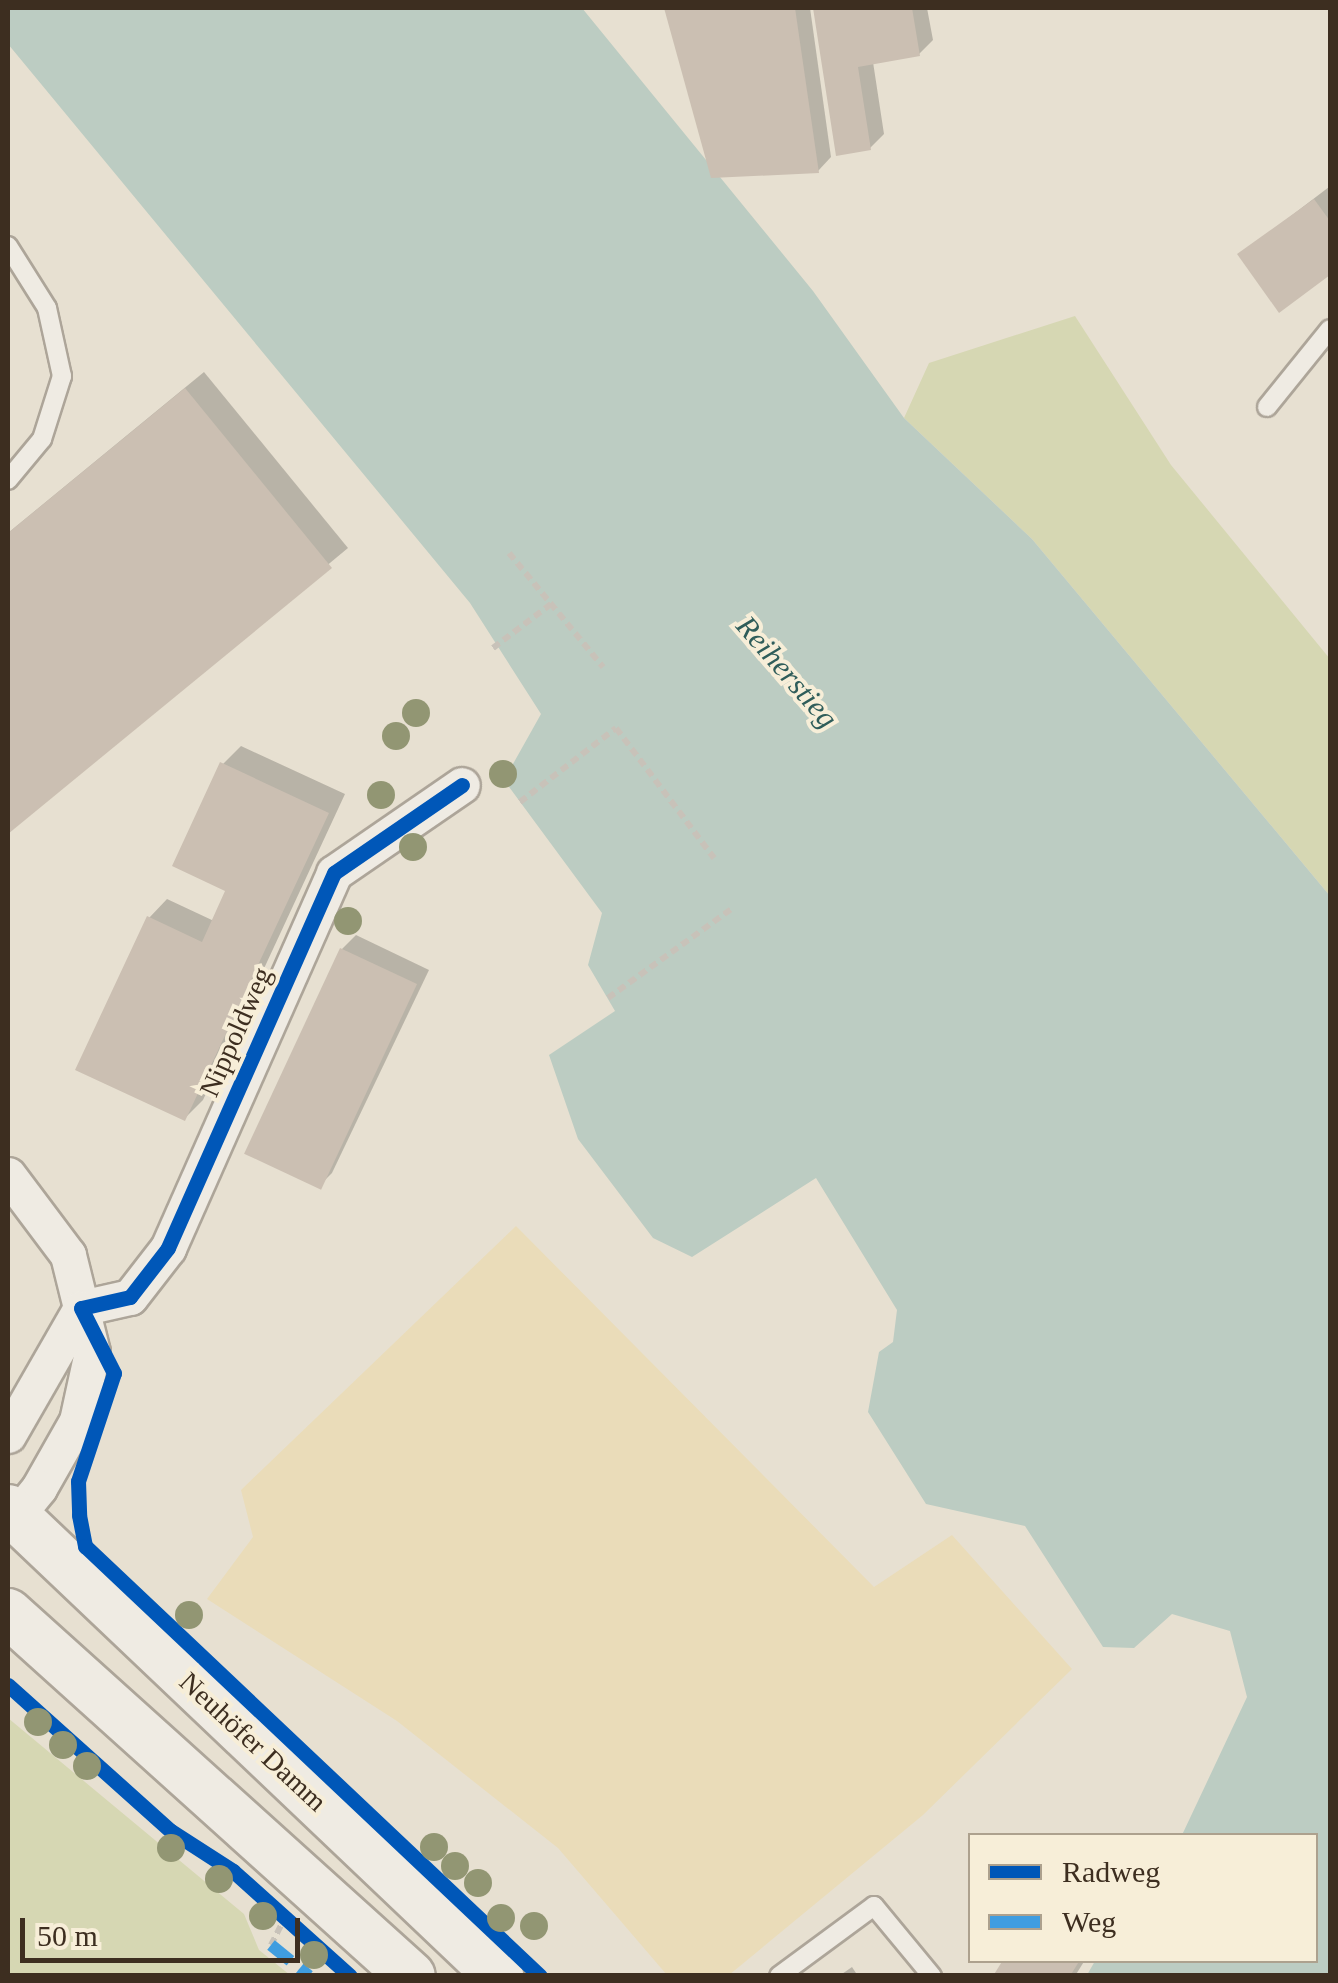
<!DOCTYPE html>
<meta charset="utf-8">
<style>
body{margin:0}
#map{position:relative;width:1338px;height:1983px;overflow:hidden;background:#e7e0d1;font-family:Georgia,serif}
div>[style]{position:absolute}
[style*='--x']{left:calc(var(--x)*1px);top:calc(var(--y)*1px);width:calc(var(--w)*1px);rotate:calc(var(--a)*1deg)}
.green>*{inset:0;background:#d6d7b3}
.sand>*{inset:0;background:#eadcb9}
.water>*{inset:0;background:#bcccc2}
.shadow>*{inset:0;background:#0003}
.building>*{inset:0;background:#cbbfb2;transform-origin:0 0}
.path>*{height:6px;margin-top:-3px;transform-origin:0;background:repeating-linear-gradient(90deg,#c8c2b9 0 8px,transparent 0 13px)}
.roads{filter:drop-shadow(2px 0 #ada599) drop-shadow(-2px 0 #ada599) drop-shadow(0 2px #ada599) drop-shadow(0 -2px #ada599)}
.service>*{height:18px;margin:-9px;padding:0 9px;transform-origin:9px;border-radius:9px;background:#efebe3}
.minor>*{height:35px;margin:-17.5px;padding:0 17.5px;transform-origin:17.5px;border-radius:17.5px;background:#efebe3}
.secondary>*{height:48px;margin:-24px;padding:0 24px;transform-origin:24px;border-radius:24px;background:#efebe3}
.quiet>*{height:12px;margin-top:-6px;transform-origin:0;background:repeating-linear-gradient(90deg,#3f9de0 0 25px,transparent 0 37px)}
.cycleway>*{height:15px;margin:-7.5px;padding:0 7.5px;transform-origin:7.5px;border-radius:7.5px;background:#0057b8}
.trees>*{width:28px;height:28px;margin:-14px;border-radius:50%;background:#929673}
span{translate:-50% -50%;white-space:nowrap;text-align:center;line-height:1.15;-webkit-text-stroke:8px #f7eed8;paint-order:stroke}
.street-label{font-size:28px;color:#3d2e20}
.water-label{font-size:30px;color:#2f5d5a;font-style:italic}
.frame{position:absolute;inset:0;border:10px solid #3d2e20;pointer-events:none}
.legend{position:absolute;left:968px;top:1833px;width:350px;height:130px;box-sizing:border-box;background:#f7eed8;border:2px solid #ada18e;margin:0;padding:12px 18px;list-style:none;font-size:30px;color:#3d2e20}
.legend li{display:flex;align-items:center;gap:20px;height:50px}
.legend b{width:50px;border:2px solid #ada18e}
.scale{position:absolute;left:20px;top:1918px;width:280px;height:45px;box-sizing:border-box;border:5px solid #3d2e20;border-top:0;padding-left:12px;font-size:30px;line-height:35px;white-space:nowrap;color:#3d2e20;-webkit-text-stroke:8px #f7eed8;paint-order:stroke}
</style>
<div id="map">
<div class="green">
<div style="clip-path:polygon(1075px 316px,1171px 465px,1330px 659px,1330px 896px,1032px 539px,904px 418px,929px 363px)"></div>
<div style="clip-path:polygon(8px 1718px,244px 1914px,259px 1950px,290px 1975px,8px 1975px)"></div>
</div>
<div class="sand">
<div style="clip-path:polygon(516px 1226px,874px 1587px,952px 1535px,1072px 1669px,923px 1815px,729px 1975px,667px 1975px,558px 1848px,397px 1721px,207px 1599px,253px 1537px,241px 1490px)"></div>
</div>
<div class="water">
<div style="clip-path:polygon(8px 8px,582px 8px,813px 291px,904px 418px,1032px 539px,1330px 896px,1330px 1975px,1087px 1975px,1095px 1961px,1316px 1960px,1316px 1836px,1182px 1835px,1247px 1697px,1230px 1631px,1172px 1614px,1134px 1648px,1103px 1647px,1025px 1526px,926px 1504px,868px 1412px,879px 1352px,893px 1342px,897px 1310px,816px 1178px,692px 1257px,653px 1238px,578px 1139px,549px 1055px,615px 1011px,588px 965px,602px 913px,504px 780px,541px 714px,470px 603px,8px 44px)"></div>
</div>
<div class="shadow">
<div style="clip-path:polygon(666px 8px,810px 8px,831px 157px,818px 171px,713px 176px)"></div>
<div style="clip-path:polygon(817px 8px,927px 8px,933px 40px,919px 54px,873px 62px,884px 134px,870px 148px,838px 153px)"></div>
<div style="clip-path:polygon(1329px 187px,1330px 272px,1279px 309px,1240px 255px)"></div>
<div style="clip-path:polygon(204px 372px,348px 548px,8px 830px,8px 533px)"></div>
<div style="clip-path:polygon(241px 746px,345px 794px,203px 1100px,185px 1118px,149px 918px,167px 899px,214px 921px,228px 890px,223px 764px)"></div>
<div style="clip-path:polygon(356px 935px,429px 970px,332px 1173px,318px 1187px,342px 949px)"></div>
<div style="clip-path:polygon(1006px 1960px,1085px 1960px,1075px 1976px,996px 1976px)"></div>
<div style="clip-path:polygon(852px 1967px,858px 1976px,839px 1976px)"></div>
</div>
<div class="building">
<div style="clip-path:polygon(664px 8px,795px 8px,819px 173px,711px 178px)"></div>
<div style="clip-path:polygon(813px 8px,912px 8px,920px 56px,858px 67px,871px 150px,836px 156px)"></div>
<div style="clip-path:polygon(1314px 199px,1330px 221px,1330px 275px,1279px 313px,1237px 254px)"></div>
<div style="clip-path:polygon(185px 388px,332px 568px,8px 834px,8px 533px)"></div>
<div style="clip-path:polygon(220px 762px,329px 813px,185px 1121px,75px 1070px,147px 916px,202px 942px,225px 891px,172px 866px)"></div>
<div style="left:340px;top:948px;width:85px;height:227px;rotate:25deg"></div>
<div style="clip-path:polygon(1003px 1960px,1080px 1960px,1070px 1976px,993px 1976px)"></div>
</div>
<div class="path">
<div style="--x:509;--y:553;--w:148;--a:50.5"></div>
<div style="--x:493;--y:648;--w:73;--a:-37.2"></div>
<div style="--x:520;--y:802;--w:121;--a:-37.6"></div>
<div style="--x:616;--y:728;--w:163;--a:53"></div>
<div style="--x:608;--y:998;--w:154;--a:-35.8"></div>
<div style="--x:271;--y:1945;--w:29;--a:-63"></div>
</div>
<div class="roads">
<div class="service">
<div style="--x:8;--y:246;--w:73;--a:57.8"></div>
<div style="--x:47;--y:308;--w:70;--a:77.6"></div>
<div style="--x:62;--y:376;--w:66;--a:107.6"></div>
<div style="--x:42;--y:439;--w:53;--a:129.7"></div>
<div style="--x:1267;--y:407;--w:100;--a:-51.1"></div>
<div style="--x:779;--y:1976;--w:118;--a:-36.4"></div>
<div style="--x:874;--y:1906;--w:91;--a:50.4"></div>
</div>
<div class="minor">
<div style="--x:8;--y:1175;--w:100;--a:53.1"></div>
<div style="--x:68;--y:1255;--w:100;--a:76.1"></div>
<div style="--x:92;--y:1352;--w:71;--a:102.3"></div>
<div style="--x:77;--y:1421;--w:77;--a:119.6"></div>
<div style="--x:39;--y:1488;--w:49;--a:129.2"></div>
<div style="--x:81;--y:1308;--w:50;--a:-12.7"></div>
<div style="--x:130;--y:1297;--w:62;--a:-52.2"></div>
<div style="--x:168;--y:1248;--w:410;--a:-66.1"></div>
<div style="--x:334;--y:873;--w:155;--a:-34.5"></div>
<div style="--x:8;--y:1435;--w:146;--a:-60.1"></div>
</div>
<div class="secondary">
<div style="--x:8;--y:1509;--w:678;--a:43.56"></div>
<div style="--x:8;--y:1613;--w:542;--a:42.01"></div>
</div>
</div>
<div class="quiet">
<div style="--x:271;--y:1945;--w:49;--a:39.2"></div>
</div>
<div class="cycleway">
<div style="--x:462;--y:785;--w:155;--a:145.5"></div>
<div style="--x:334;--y:873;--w:410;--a:113.9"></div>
<div style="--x:168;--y:1248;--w:62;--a:127.8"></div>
<div style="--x:130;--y:1297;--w:50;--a:167.3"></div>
<div style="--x:81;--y:1308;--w:73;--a:63.1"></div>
<div style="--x:114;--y:1373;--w:114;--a:108.4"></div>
<div style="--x:78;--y:1481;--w:34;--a:88"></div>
<div style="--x:79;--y:1515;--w:32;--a:79"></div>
<div style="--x:85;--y:1546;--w:626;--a:43.38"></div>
<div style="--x:8;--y:1685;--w:219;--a:41.9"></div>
<div style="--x:171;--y:1831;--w:74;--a:32.8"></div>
<div style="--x:233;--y:1871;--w:157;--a:41.9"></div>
</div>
<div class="trees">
<div style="left:416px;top:713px"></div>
<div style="left:396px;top:736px"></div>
<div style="left:503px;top:774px"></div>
<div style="left:381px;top:795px"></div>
<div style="left:413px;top:847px"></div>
<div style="left:348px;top:921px"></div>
<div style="left:189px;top:1615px"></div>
<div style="left:38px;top:1722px"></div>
<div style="left:63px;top:1745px"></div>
<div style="left:87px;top:1766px"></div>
<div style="left:434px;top:1847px"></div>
<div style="left:171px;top:1848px"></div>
<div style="left:455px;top:1866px"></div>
<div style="left:219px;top:1879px"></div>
<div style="left:478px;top:1883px"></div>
<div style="left:263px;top:1916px"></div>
<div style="left:501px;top:1918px"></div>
<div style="left:534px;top:1926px"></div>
<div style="left:314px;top:1955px"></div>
</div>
<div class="street-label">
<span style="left:236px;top:1032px;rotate:-66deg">Nippoldweg</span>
<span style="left:253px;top:1742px;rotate:43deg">Neuhöfer Damm</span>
</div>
<div class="water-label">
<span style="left:787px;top:672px;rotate:49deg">Reiherstieg</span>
</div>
<div class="frame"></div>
<ul class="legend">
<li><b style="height:12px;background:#0057b8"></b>Radweg</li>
<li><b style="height:12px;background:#3f9de0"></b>Weg</li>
</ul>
<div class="scale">50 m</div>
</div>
